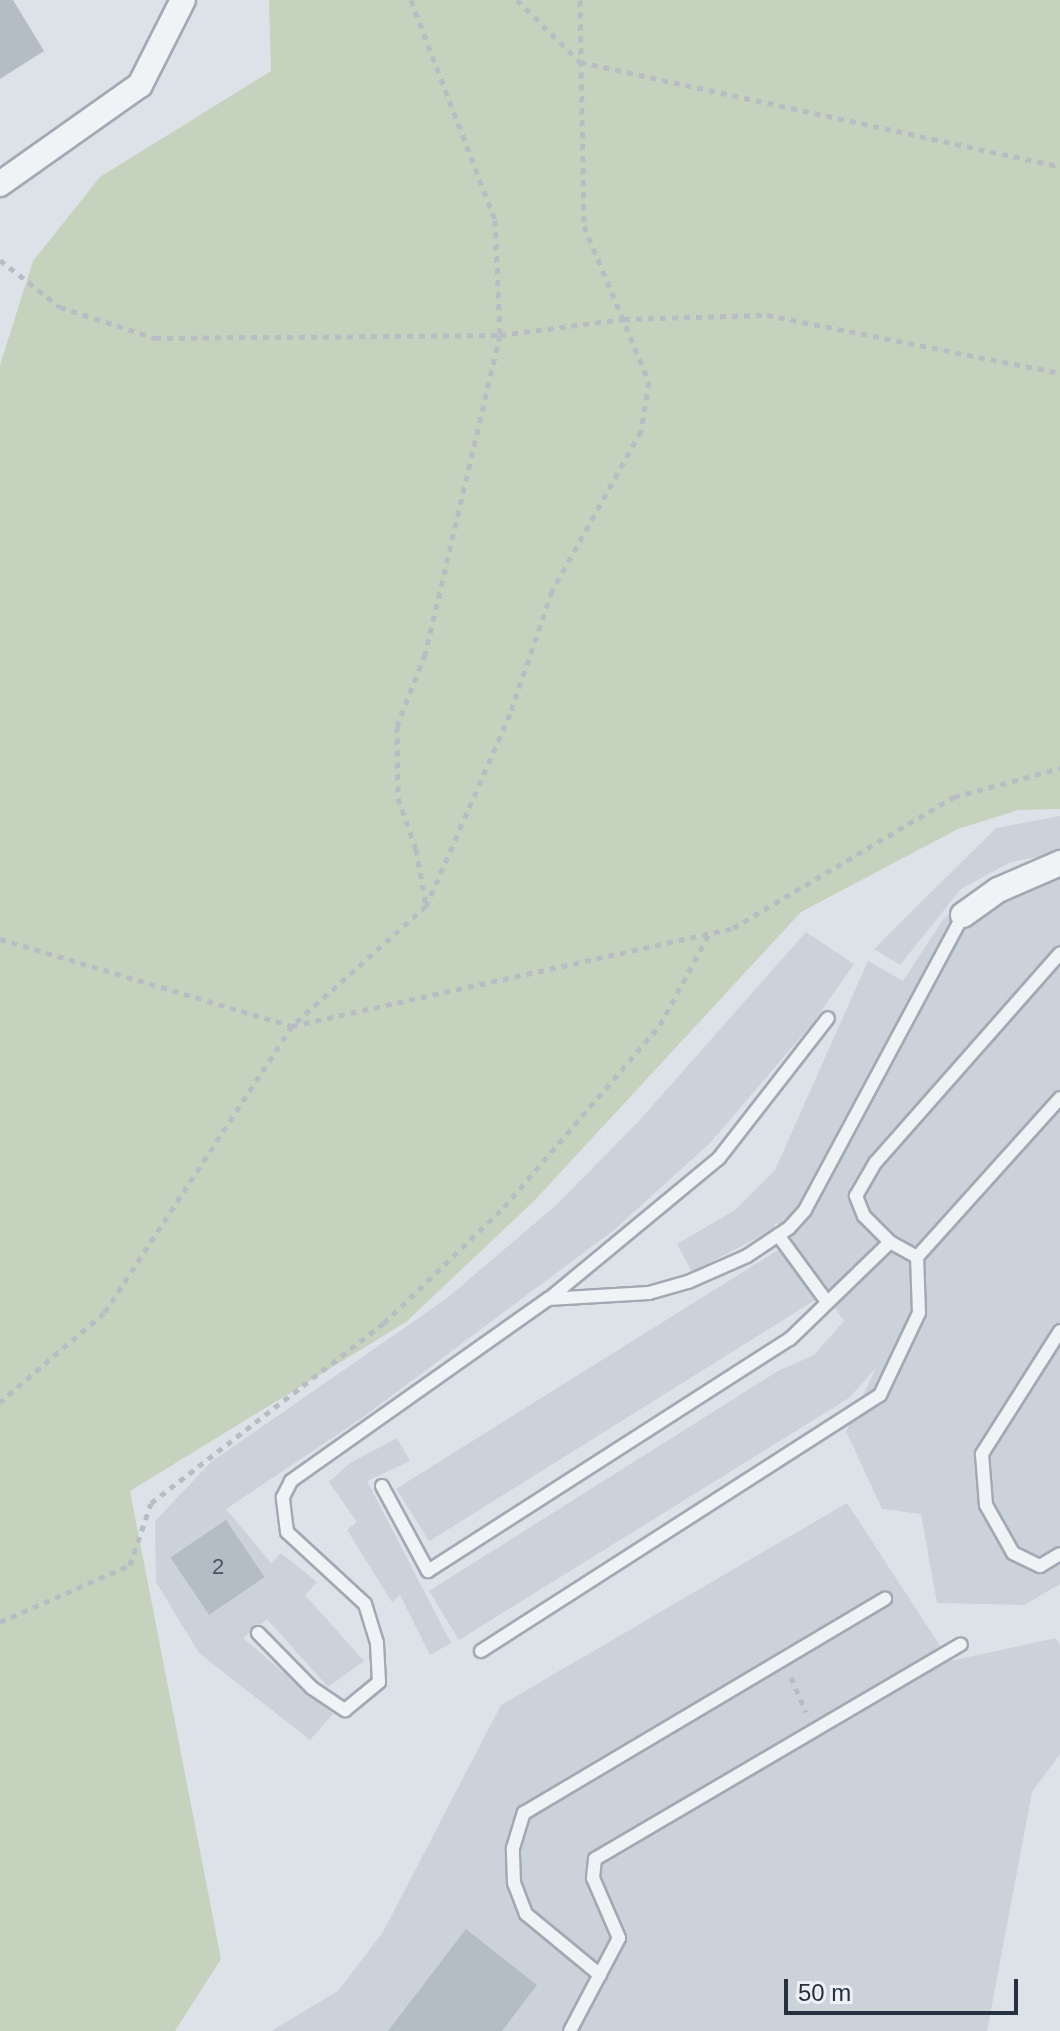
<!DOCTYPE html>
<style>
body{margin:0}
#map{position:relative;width:1060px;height:2031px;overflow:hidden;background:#dde2e8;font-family:Arial,sans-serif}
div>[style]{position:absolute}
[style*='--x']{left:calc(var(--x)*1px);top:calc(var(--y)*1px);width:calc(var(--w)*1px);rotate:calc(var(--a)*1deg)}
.built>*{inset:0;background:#cbd2da;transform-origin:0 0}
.green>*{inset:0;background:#c5d3be}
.building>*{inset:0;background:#b4bcc5;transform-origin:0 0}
.path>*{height:5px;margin-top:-2.5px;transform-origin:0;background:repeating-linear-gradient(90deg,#b7bdc3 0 6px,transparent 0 12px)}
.roads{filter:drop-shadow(2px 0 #a2a9b2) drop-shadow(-2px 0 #a2a9b2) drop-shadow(0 2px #a2a9b2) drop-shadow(0 -2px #a2a9b2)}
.lane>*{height:12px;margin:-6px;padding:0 6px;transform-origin:6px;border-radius:6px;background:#f0f3f6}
.street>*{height:24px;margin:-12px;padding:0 12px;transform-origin:12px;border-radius:12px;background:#f0f3f6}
span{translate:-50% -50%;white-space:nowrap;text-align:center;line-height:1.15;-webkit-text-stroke:6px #edf1f6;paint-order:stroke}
.number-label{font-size:22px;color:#4a5461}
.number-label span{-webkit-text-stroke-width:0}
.scale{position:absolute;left:784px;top:1979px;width:234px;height:36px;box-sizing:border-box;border:4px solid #263140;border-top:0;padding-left:10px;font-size:24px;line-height:28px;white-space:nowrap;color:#263140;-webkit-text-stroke:6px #edf1f6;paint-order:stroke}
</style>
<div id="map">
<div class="built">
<div style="clip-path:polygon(1060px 816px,1060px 853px,1011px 862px,961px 889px,900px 965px,874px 949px,996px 828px)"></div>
<div style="clip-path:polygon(1060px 855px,1060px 1584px,1024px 1605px,937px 1603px,921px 1514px,882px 1509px,846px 1431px,876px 1368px,849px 1398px,459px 1640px,429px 1591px,778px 1371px,814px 1355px,844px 1321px,776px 1222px,772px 1230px,692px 1272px,677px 1244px,735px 1210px,775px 1170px,868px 961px,903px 981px,944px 918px,989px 881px,1033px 860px)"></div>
<div style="clip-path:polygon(806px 932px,854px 964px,812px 1024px,709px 1144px,614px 1230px,362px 1418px,226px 1509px,271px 1563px,281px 1553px,317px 1582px,305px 1595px,364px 1661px,328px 1687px,267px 1619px,243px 1638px,333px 1714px,310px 1740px,199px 1653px,156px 1582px,155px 1521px,211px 1462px,446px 1299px,554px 1207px,638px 1122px)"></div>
<div style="left:783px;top:1247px;width:62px;height:456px;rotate:58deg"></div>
<div style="clip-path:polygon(397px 1438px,410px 1461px,367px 1481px,451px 1643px,430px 1655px,400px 1595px,392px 1602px,347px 1530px,357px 1522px,329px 1482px,350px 1463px)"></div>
<div style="clip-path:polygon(847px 1503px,950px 1661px,1056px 1638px,1060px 1646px,1060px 1754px,1032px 1792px,987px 2031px,271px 2031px,338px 1991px,383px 1932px,501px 1705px)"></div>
</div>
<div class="green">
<div style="clip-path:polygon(269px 0,1060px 0,1060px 809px,1018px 810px,958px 829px,801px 912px,534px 1201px,406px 1322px,130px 1491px,221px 1959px,175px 2031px,0 2031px,0 365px,33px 261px,100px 177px,271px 71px)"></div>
</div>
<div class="building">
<div style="clip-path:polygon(0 0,13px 0,44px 51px,0 79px)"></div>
<div style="left:226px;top:1520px;width:69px;height:67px;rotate:56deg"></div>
<div style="clip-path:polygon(466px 1929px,537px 1985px,502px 2031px,388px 2031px)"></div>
</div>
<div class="path">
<div style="--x:411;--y:0;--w:235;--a:69.1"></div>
<div style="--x:495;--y:220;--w:115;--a:87.5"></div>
<div style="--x:500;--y:335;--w:328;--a:103.2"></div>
<div style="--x:425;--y:654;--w:77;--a:111.3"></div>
<div style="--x:397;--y:726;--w:72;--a:89.2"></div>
<div style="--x:398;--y:798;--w:54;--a:70.6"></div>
<div style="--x:416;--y:849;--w:58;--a:80"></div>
<div style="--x:517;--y:0;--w:88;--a:44.5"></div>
<div style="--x:580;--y:62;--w:491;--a:12.3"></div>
<div style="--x:580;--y:0;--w:226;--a:89"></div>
<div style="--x:584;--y:226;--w:169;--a:67.4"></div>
<div style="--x:649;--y:382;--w:50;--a:99.3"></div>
<div style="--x:641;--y:431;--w:183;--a:119.1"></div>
<div style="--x:552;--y:591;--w:130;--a:108.9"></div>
<div style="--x:510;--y:714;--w:210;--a:113.6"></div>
<div style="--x:426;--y:906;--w:180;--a:138.2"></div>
<div style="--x:292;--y:1026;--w:452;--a:-12.5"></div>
<div style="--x:733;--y:928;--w:257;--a:-30.7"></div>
<div style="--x:954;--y:797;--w:110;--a:-15.3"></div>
<div style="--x:0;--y:260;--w:76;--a:38.1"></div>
<div style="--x:60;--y:307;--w:100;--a:18.1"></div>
<div style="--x:155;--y:338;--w:345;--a:-0.5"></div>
<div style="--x:500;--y:335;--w:125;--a:-7.4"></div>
<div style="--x:624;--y:319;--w:143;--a:-1.6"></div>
<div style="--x:767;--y:315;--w:299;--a:11.2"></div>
<div style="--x:0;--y:939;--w:305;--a:16.6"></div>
<div style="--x:292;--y:1026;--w:343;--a:123.2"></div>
<div style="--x:104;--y:1313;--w:137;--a:139.4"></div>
<div style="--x:0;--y:1622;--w:142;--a:-23.7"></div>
<div style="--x:130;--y:1565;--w:65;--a:-71.3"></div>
<div style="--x:151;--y:1503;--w:294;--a:-37.7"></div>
<div style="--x:384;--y:1323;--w:167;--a:-44"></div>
<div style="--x:504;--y:1207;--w:240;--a:-49.4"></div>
<div style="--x:660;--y:1025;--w:103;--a:-61.7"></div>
<div style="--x:791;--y:1677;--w:38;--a:67"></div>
</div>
<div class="roads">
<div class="lane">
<div style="--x:778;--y:1235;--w:83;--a:53.8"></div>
<div style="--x:917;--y:1257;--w:31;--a:-151"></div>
<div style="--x:890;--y:1242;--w:37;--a:-135"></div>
<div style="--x:864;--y:1216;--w:22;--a:-112"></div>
<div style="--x:856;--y:1196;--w:39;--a:-60"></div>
<div style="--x:876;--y:1162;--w:278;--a:-48.6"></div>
<div style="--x:551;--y:1297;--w:218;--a:-39.6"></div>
<div style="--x:719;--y:1158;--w:177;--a:-52.1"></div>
<div style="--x:1060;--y:1331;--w:146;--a:122.4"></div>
<div style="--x:982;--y:1454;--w:51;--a:85.5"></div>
<div style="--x:986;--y:1505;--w:55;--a:60.6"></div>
<div style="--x:1013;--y:1553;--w:30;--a:26"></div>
<div style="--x:1040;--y:1566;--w:23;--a:-31"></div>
<div style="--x:382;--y:1486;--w:97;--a:61.6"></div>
<div style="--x:428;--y:1571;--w:430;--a:-32.7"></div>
<div style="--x:790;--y:1339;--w:139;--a:-44.1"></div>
<div style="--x:258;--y:1633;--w:77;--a:45.5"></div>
<div style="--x:312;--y:1688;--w:40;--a:34"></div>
<div style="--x:345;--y:1710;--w:44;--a:-39.5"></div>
<div style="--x:379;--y:1682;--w:39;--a:-93"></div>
<div style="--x:377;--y:1643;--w:41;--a:-107.1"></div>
<div style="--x:365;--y:1604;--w:106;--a:-137.3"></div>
<div style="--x:287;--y:1532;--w:35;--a:-97"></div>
<div style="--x:283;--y:1497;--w:18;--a:-63"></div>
<div style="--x:291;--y:1481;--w:315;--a:-35.3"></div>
<div style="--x:548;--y:1299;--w:101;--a:-3.4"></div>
<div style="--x:649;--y:1293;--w:41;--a:-15.8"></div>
<div style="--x:688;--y:1282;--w:64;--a:-23.8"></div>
<div style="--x:747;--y:1256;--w:50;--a:-33.7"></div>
<div style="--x:789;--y:1228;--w:24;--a:-48"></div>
<div style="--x:805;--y:1210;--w:335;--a:-61.8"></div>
<div style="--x:481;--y:1651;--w:474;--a:-32.7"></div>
<div style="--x:880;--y:1395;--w:91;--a:-64.6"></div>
<div style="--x:919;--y:1313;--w:56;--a:-92"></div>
<div style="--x:917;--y:1257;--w:214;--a:-48"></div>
<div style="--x:600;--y:1975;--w:96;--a:-140.5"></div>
<div style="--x:526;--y:1914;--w:33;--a:-111"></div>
<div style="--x:514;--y:1883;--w:35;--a:-92"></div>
<div style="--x:513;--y:1848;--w:37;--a:-73"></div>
<div style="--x:524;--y:1813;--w:420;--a:-30.7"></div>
<div style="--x:570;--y:2031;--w:105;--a:-62.2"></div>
<div style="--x:619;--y:1938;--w:65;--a:-113.4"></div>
<div style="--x:593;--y:1878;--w:19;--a:-84"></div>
<div style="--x:595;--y:1859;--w:424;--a:-30.4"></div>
</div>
<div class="street">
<div style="--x:0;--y:184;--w:171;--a:-35.3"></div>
<div style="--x:140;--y:85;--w:95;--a:-63.2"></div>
<div style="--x:963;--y:915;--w:43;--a:-35.5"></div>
<div style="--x:998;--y:890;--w:68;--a:-23.5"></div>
</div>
</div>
<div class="number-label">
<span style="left:218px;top:1567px">2</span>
</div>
<div class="scale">50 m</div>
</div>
